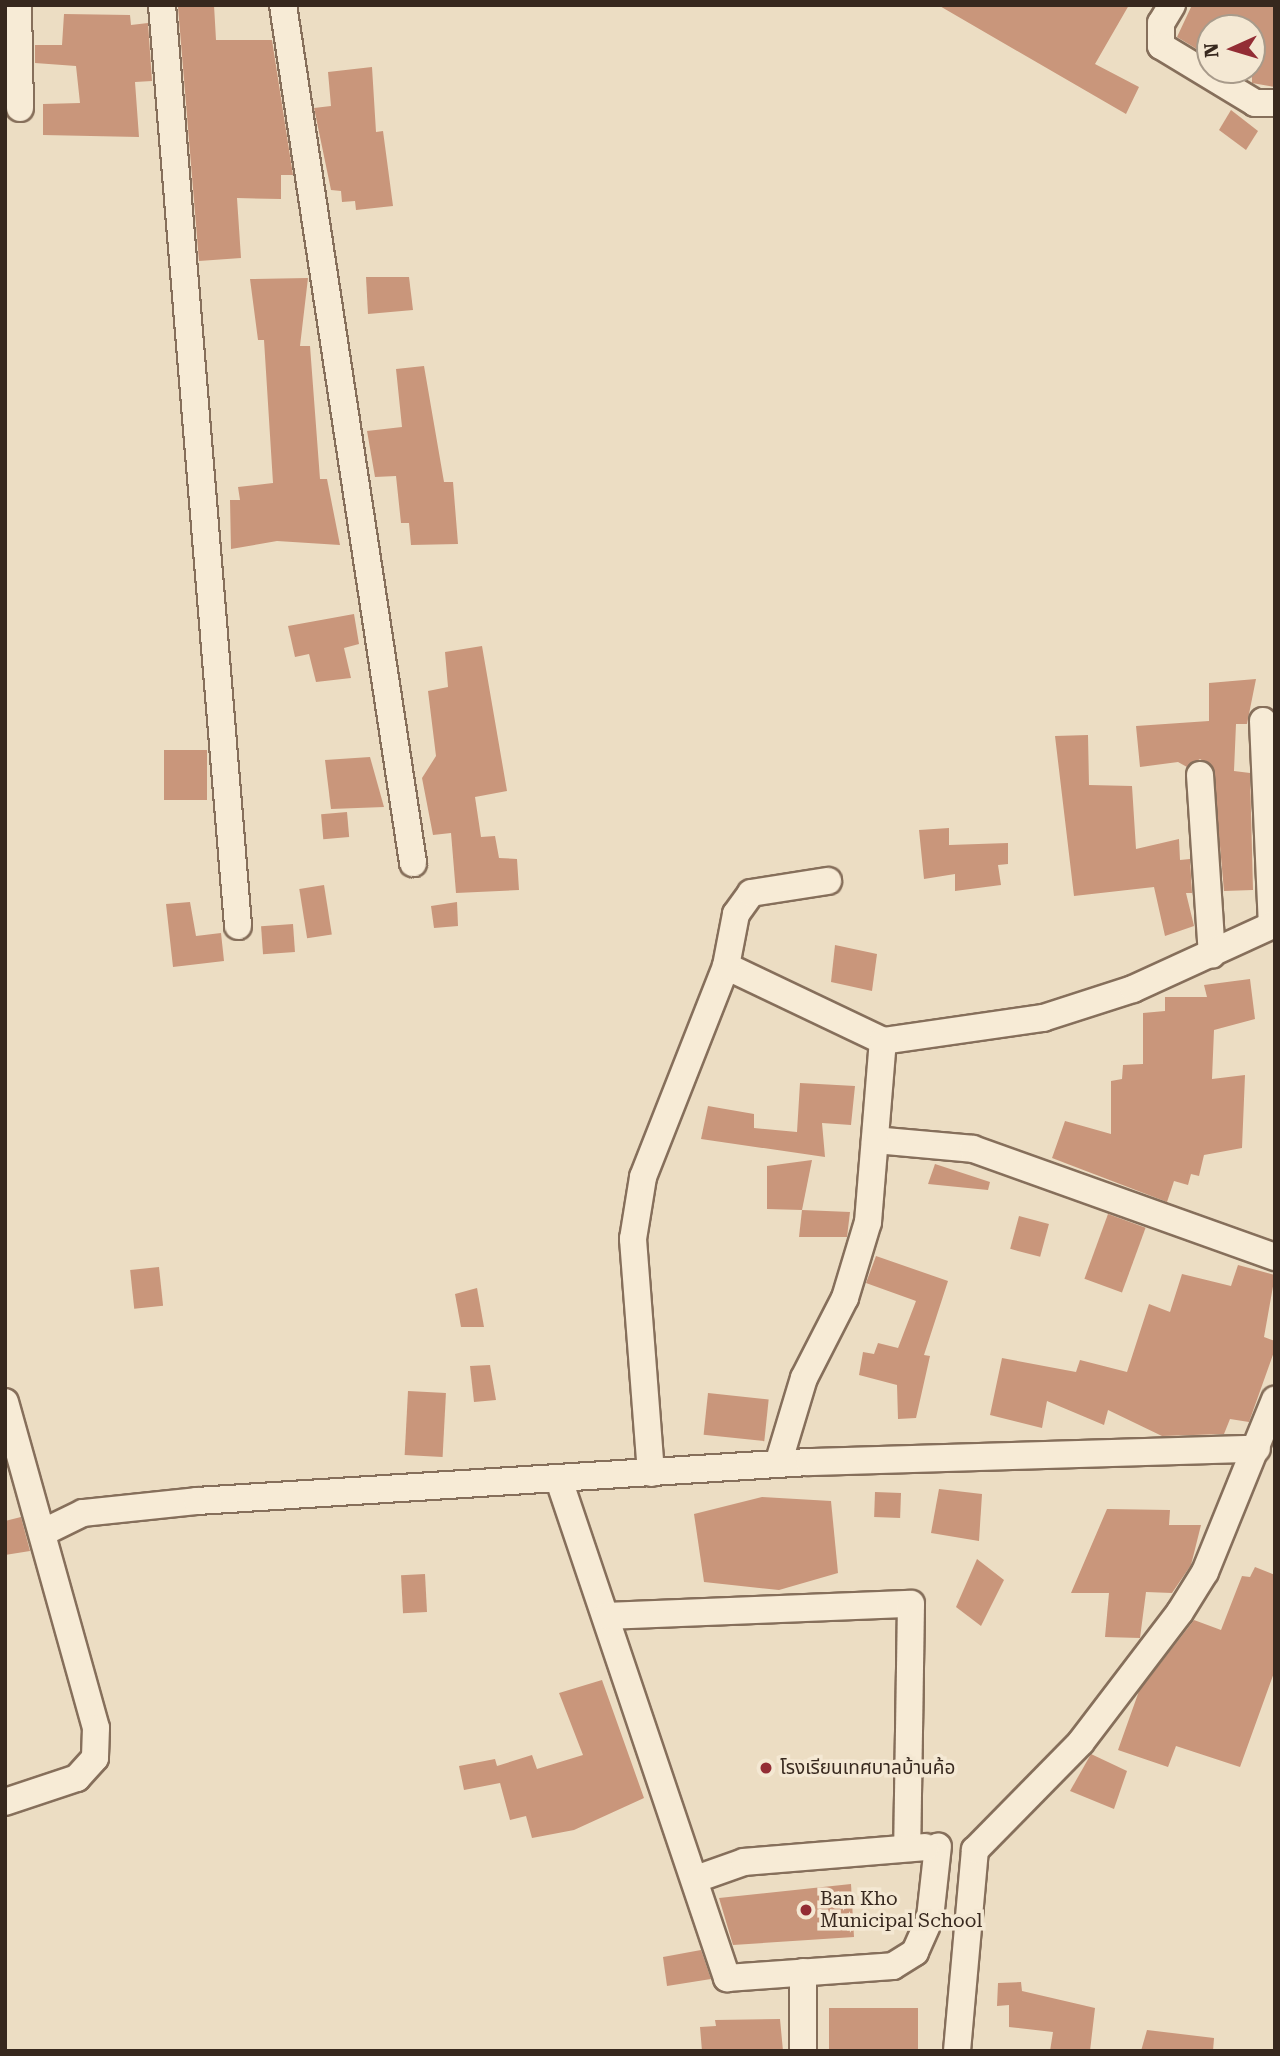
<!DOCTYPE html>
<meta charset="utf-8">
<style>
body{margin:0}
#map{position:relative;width:1280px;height:2056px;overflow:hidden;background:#ecddc3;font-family:"Roboto Serif","Noto Sans Thai",serif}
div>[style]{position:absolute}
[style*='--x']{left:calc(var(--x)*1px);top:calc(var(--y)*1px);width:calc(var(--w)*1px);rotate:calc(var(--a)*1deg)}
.building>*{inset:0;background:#c9967b;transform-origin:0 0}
.roads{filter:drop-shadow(2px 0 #866f5b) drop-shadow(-2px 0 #866f5b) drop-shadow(0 2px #866f5b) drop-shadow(0 -2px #866f5b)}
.minor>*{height:26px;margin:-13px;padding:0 13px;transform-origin:13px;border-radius:13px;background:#f7ebd6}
.dots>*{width:19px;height:19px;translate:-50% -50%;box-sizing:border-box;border:4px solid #f4e8d3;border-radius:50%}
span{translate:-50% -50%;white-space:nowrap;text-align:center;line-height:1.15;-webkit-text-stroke:7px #f4e8d3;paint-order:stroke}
.poi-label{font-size:19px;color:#37281e}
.left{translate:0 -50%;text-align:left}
.frame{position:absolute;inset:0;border:7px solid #37281e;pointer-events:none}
.north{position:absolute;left:1196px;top:14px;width:70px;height:70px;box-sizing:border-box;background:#f4e8d3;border:2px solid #a89b8b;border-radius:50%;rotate:266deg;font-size:19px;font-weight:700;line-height:28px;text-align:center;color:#37281e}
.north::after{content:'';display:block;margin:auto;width:24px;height:32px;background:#932d35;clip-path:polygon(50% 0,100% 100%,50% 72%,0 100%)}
</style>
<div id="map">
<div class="building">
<div style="clip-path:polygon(214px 5px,216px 40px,272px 40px,293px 175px,281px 175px,281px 199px,237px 198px,241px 258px,199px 261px,178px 7px)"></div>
<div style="clip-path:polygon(938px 5px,1129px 5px,1095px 64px,1139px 87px,1126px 114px)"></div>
<div style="clip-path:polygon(1192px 5px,1275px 5px,1275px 87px,1252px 83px,1252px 28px,1210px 28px,1210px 57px,1177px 37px)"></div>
<div style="clip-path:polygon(64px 14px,130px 15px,131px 25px,148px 23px,152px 81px,135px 82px,139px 137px,43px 135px,43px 104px,80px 103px,76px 66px,35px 63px,35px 45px,62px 45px)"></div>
<div style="clip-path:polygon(372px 67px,376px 132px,383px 131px,393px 206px,356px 210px,355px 201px,342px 202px,341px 191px,331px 190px,314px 108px,331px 106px,328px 72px)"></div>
<div style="clip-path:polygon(1231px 110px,1258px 131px,1246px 150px,1219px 130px)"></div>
<div style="clip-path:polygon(366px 277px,409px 277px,413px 310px,368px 314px)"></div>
<div style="clip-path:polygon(308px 278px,300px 346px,310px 346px,320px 479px,327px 479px,340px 545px,277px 541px,231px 549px,230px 500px,240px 500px,238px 487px,273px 483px,264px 340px,258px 340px,250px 279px)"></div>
<div style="clip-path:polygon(424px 366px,444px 482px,453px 482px,458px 544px,411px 545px,409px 523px,401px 523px,396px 476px,375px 477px,367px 431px,402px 427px,396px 369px)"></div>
<div style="clip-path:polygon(354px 614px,359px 644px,344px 648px,351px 678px,316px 682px,309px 654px,295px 657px,288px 626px)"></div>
<div style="clip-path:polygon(482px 646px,507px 791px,475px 797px,481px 837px,495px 836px,499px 858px,517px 859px,519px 890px,456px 893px,451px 833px,433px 835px,422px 778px,436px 756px,428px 691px,448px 687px,445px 652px)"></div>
<div style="clip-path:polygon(1256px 679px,1247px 724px,1236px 724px,1234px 771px,1250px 773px,1253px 890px,1224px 891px,1213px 767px,1200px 759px,1187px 767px,1178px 762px,1140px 767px,1136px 726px,1209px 721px,1209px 683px)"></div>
<div style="clip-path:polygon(1088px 735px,1089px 785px,1132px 786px,1136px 849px,1179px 839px,1180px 860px,1190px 859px,1192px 893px,1186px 893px,1194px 926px,1165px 936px,1154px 887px,1074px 896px,1055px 736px)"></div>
<div style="left:207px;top:750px;width:50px;height:43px;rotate:90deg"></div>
<div style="clip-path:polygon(370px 757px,384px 807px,331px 809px,325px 760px)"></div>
<div style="left:347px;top:812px;width:25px;height:26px;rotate:85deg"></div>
<div style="clip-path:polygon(949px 828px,949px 845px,1008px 843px,1008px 864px,998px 865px,1001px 885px,955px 891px,955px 874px,924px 879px,919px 830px)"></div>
<div style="left:324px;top:885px;width:50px;height:25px;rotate:81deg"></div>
<div style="clip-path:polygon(190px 902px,196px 936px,221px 933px,224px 961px,173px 967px,166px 904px)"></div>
<div style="clip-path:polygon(457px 902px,458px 926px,434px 928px,431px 906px)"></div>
<div style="left:293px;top:924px;width:28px;height:32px;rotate:86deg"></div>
<div style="clip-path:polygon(835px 945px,877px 954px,872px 991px,831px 982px)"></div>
<div style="clip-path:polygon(1250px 979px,1255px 1019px,1214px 1030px,1212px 1079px,1245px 1075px,1242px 1148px,1204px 1155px,1199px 1176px,1191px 1174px,1188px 1185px,1174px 1181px,1167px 1202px,1052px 1158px,1065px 1121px,1111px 1134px,1111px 1081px,1122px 1079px,1123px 1065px,1143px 1064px,1143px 1013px,1165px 1011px,1165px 997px,1207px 997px,1204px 985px)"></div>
<div style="clip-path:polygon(800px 1083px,855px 1086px,851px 1125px,822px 1123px,825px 1157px,701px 1139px,708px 1106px,754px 1114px,754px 1128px,797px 1132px)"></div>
<div style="clip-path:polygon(812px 1160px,802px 1210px,767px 1209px,767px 1166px)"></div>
<div style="clip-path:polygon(935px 1164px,990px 1182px,988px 1190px,928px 1184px)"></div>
<div style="clip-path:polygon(802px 1210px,850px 1212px,847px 1237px,799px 1237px)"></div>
<div style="left:1108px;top:1214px;width:40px;height:69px;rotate:20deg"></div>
<div style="left:1019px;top:1216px;width:31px;height:34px;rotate:15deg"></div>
<div style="clip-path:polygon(876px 1256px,948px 1281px,924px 1355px,930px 1356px,916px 1418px,898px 1419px,897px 1385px,859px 1375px,863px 1352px,874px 1354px,878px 1343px,898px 1348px,916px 1301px,866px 1283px)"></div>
<div style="clip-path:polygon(1238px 1265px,1275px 1275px,1264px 1337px,1275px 1341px,1275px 1349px,1249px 1422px,1230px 1419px,1224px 1434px,1162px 1436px,1108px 1410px,1104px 1425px,1047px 1401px,1042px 1428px,990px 1415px,1002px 1358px,1076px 1372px,1080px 1360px,1127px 1372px,1149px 1304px,1170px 1312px,1182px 1274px,1231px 1286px)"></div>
<div style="left:159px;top:1267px;width:39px;height:29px;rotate:84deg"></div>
<div style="clip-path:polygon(477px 1288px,484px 1327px,461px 1327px,455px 1294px)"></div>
<div style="clip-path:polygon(490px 1365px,496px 1400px,474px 1402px,470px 1366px)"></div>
<div style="left:408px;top:1391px;width:38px;height:64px;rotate:3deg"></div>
<div style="left:708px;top:1393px;width:61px;height:42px;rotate:6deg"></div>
<div style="clip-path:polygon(939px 1489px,982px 1494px,979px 1541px,931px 1533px)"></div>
<div style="left:875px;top:1492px;width:26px;height:25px;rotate:2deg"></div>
<div style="clip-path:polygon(762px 1497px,831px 1501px,838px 1573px,779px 1590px,704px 1582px,694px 1514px)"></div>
<div style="clip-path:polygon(1107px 1509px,1170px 1510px,1169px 1525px,1201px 1525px,1191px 1565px,1172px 1593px,1146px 1592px,1140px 1638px,1105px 1637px,1109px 1593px,1071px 1593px)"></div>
<div style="clip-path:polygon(21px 1517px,30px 1551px,5px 1555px,5px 1521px)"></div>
<div style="clip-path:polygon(977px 1559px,1004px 1580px,981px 1626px,956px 1607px)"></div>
<div style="clip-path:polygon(1255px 1567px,1275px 1575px,1275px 1670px,1240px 1767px,1176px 1746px,1168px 1767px,1118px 1750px,1139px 1691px,1194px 1620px,1221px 1630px,1242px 1576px,1250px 1577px)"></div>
<div style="left:425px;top:1574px;width:38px;height:24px;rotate:87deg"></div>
<div style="clip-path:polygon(602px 1680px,644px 1798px,574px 1830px,532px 1838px,526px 1816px,510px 1820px,500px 1783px,464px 1790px,459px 1766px,495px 1759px,497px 1766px,532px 1755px,537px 1769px,583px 1755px,559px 1693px)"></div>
<div style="clip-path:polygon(1091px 1754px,1127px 1771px,1114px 1809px,1070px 1791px)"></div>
<div style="clip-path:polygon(851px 1884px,854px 1937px,733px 1945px,719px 1898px)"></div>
<div style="clip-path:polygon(701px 1950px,711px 1979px,667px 1986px,663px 1957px)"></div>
<div style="clip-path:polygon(1021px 1982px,1022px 1991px,1095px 2008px,1090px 2051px,1050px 2051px,1053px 2032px,1009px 2027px,1009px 2005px,997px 2006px,998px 1983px)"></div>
<div style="left:918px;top:2008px;width:43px;height:89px;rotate:90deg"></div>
<div style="clip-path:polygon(780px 2019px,783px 2051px,702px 2051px,700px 2027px,716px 2026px,715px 2020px)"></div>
<div style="clip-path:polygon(1147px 2030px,1214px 2038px,1213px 2051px,1141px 2051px)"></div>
</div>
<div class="roads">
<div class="minor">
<div style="--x:18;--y:5;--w:103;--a:88.9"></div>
<div style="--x:162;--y:5;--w:924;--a:85.28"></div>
<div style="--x:283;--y:5;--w:868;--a:81.38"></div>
<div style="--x:1172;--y:5;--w:21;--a:121"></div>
<div style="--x:1161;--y:23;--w:23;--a:90"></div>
<div style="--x:1161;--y:46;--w:110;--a:31.2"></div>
<div style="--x:1255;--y:103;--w:20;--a:0"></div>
<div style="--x:1263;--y:721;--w:204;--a:87.5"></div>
<div style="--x:1200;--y:775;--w:180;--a:86.2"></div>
<div style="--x:726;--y:966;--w:174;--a:25.5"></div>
<div style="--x:875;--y:1140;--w:98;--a:5.2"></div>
<div style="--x:973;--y:1149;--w:321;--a:19.7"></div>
<div style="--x:5;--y:1402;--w:338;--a:74.4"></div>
<div style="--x:96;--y:1728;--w:30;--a:92"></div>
<div style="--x:95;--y:1758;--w:27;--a:132"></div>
<div style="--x:77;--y:1778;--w:76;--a:161.6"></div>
<div style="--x:778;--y:1464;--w:90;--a:-73.2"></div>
<div style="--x:804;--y:1378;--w:90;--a:-62.9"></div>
<div style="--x:845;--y:1298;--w:79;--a:-73.2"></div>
<div style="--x:868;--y:1222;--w:182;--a:-85.3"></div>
<div style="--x:883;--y:1041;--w:162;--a:-8.2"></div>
<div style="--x:1043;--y:1018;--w:95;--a:-17.9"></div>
<div style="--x:1133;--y:989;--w:156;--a:-24.6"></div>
<div style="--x:651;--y:1473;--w:235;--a:-94.4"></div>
<div style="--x:633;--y:1239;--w:63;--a:-80.8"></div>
<div style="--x:643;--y:1177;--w:227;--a:-68.5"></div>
<div style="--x:726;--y:966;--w:53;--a:-79.1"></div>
<div style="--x:736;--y:914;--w:26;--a:-54"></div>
<div style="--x:751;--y:893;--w:78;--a:-8.9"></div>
<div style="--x:559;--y:1480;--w:526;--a:71.36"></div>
<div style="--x:727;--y:1978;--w:166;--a:-4.1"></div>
<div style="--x:893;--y:1966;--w:26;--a:-32"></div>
<div style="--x:915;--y:1952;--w:37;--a:-66"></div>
<div style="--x:930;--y:1918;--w:72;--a:-83.7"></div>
<div style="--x:44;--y:1532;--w:43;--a:-26"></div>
<div style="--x:83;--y:1513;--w:115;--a:-6"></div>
<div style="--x:197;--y:1501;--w:613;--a:-3.65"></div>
<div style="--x:809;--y:1462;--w:448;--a:-1.7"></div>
<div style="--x:606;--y:1616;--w:305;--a:-2.3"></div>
<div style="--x:911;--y:1604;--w:244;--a:90.9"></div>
<div style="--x:696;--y:1879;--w:51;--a:-19.5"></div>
<div style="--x:744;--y:1862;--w:182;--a:-4.7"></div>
<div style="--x:803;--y:2051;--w:79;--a:-90"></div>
<div style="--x:957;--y:2051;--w:202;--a:-84.9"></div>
<div style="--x:975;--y:1850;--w:151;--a:-45.5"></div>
<div style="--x:1081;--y:1742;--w:163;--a:-52.7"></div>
<div style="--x:1180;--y:1612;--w:47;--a:-58"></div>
<div style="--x:1205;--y:1572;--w:186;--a:-67.9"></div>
</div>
</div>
<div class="dots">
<div style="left:766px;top:1768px;background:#932d35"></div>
<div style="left:806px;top:1910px;background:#932d35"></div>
</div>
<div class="poi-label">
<span class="left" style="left:780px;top:1768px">โรงเรียนเทศบาลบ้านค้อ</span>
<span class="left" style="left:820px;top:1910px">Ban Kho<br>Municipal School</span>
</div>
<div class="frame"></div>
<div class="north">N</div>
</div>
